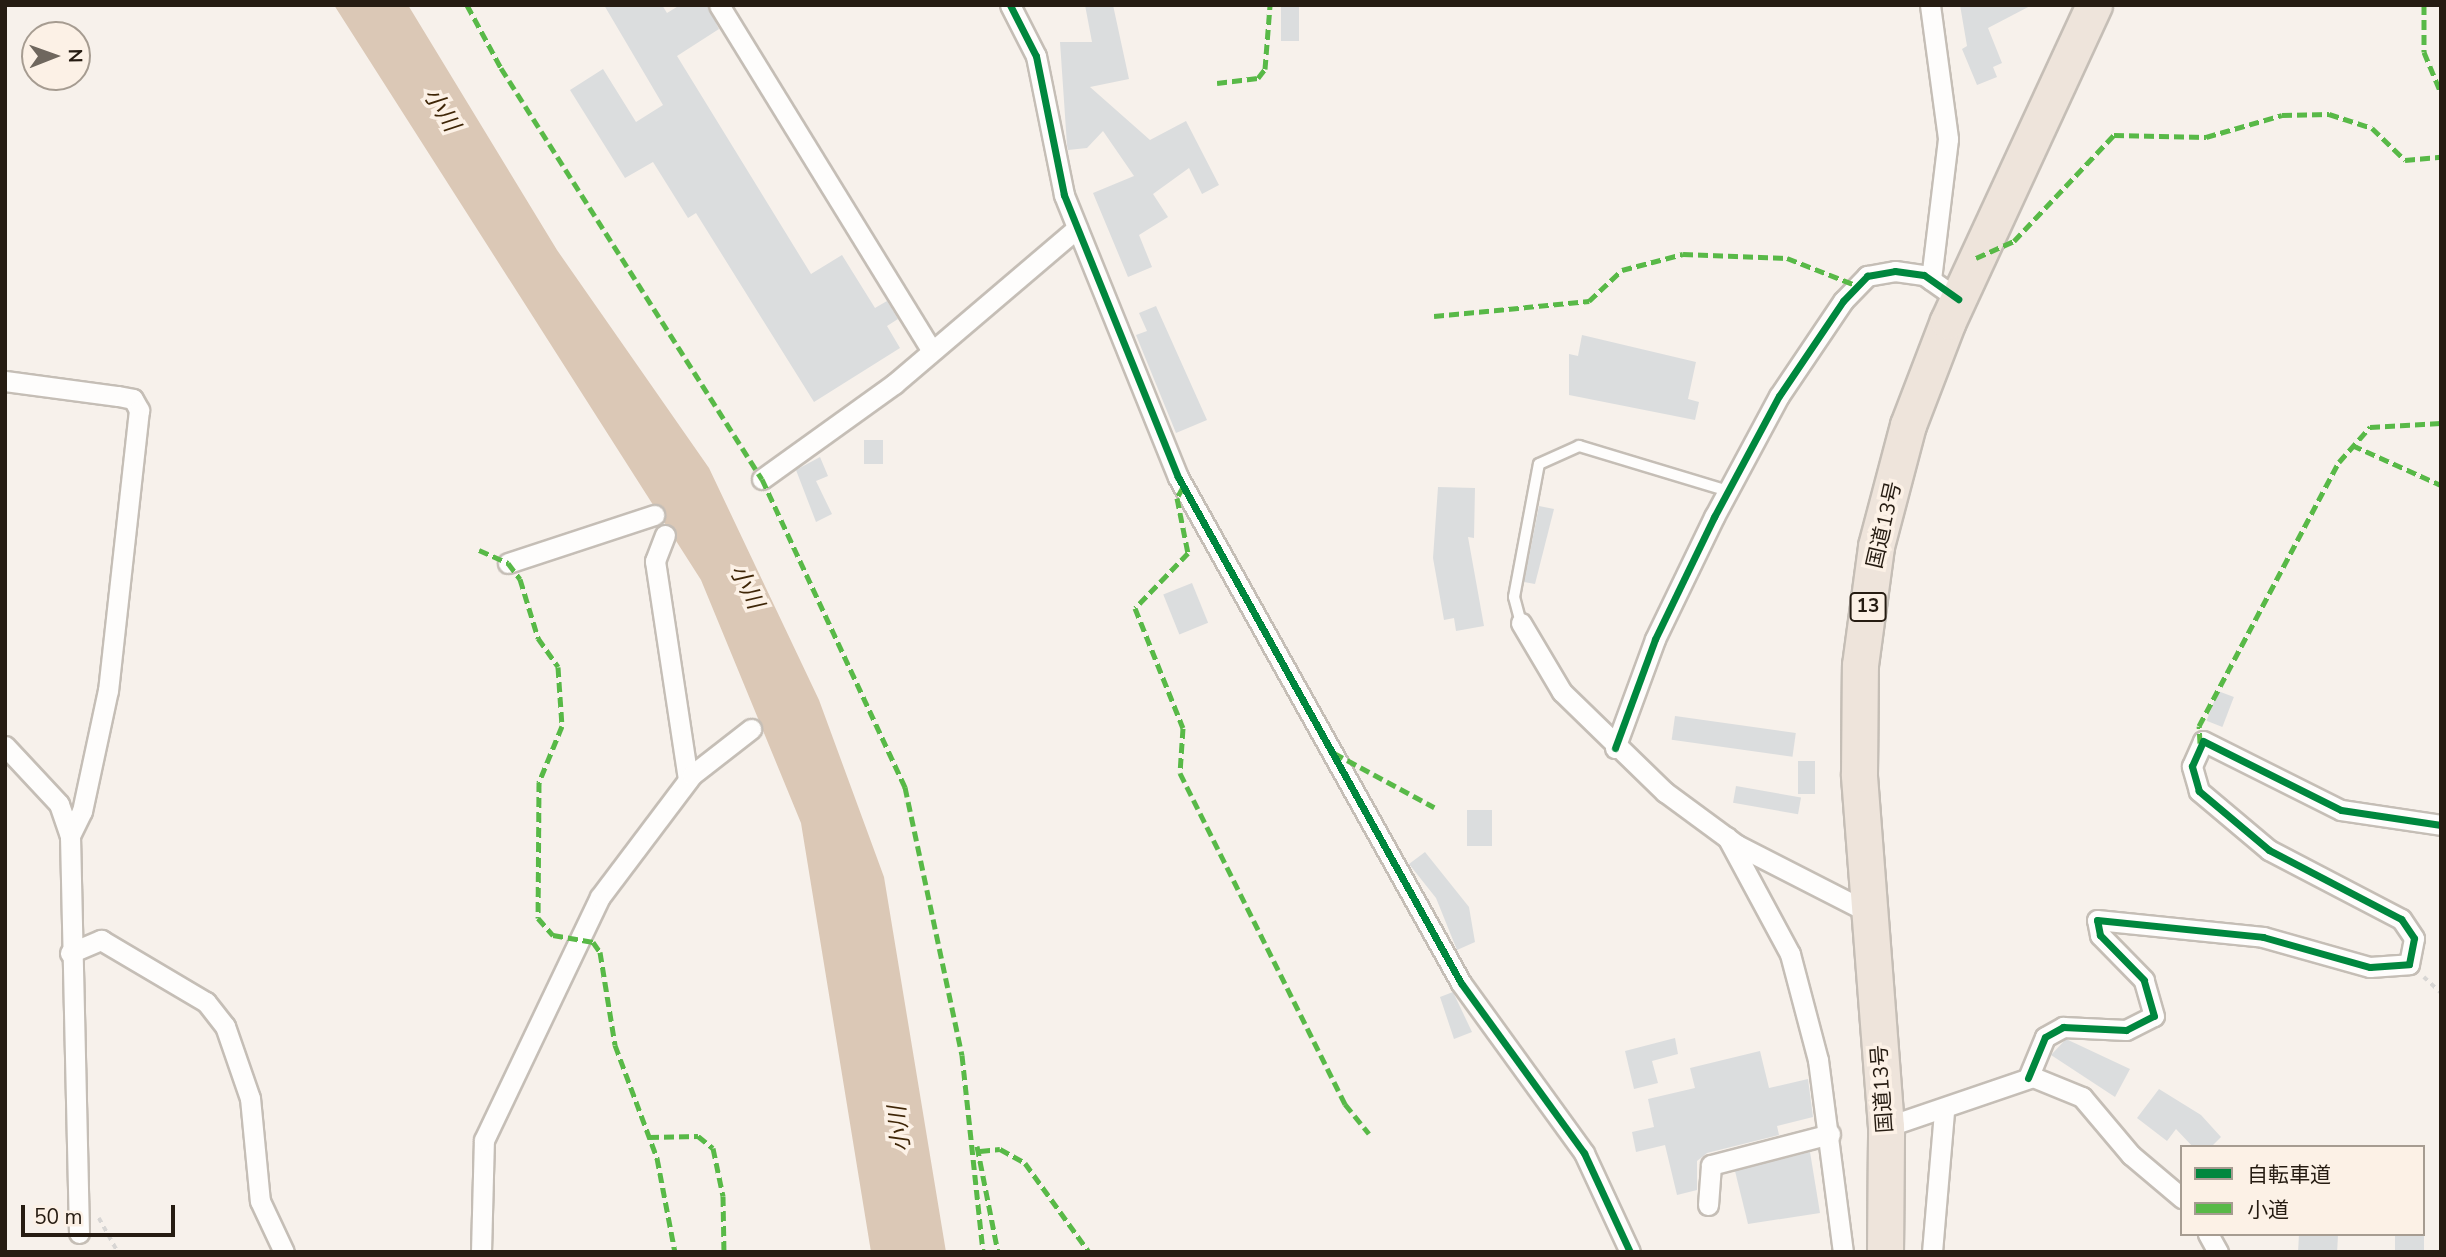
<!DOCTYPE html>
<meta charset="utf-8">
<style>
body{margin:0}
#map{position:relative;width:2446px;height:1257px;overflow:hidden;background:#f7f1eb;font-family:"Nunito Sans","Noto Sans JP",sans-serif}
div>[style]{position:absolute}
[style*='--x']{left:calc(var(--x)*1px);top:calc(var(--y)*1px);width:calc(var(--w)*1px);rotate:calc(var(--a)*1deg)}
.water>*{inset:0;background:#dbc8b6}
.building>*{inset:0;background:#dbddde;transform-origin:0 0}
.path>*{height:3.5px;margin-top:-1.75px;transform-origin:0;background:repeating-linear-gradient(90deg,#d8d6d4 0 5px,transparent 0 10px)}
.roads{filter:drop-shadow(2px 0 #c5beb6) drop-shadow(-2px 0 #c5beb6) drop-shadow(0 2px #c5beb6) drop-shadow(0 -2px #c5beb6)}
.lane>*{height:10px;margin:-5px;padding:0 5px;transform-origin:5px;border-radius:5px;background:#fefdfc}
.street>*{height:19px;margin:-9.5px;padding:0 9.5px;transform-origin:9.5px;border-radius:9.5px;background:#fefdfc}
.highway>*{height:35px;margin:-17.5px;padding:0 17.5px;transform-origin:17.5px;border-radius:17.5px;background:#eee4db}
.quiet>*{height:5px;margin-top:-2.5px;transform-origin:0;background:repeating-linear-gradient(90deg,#58b947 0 10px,transparent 0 15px)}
.cycleway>*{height:7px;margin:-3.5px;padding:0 3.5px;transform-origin:3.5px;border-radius:3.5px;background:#00873e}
span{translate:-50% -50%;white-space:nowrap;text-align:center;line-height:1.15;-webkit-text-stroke:7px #fcf1e6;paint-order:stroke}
.shield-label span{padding:2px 5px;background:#fcf1e6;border:2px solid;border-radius:5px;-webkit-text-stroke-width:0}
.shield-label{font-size:19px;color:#261c12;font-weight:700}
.street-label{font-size:21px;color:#261c12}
.water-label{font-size:23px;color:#3f2607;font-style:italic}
.frame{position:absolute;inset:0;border:7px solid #261c12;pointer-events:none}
.legend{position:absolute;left:2180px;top:1145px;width:245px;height:91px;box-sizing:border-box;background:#fcf1e6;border:2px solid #a69c91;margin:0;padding:9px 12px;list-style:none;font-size:21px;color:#261c12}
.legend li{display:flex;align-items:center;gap:14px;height:35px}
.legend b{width:35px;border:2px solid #a69c91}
.north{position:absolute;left:21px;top:21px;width:70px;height:70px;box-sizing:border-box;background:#fcf1e6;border:2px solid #a69c91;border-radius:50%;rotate:89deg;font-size:19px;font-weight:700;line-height:28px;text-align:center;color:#261c12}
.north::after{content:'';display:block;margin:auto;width:24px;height:32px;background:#6f675e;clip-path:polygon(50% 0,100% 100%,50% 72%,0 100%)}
.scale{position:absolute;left:21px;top:1205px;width:154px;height:32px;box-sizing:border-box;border:4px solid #261c12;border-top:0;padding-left:9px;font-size:21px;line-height:24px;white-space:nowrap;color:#261c12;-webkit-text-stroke:5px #fcf1e6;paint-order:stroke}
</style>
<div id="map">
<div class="water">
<div style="clip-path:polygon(334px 5px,408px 5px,557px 250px,709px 468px,819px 700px,884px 877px,946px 1252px,871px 1252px,801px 823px,701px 580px)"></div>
</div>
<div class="building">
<div style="clip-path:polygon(604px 5px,662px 5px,667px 13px,680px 5px,707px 5px,719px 29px,677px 56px,811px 274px,842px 255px,875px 308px,887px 301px,898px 319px,887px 326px,900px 348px,814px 402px,696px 213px,688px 218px,653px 162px,625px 178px,570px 90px,603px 69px,636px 122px,663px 105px)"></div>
<div style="clip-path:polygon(1085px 5px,1113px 5px,1129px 79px,1090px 87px,1150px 140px,1186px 121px,1219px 185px,1202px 194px,1189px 168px,1153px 194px,1168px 217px,1139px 235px,1152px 267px,1128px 277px,1093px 193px,1134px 176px,1103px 131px,1087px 148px,1068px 150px,1067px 145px,1060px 42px,1092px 42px)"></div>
<div style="left:1281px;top:5px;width:18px;height:36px"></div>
<div style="clip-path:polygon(1960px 5px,2032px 5px,1988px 28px,2002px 63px,1993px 67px,1997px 77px,1977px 85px,1962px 49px,1967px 46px)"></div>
<div style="clip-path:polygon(1156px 306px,1207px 420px,1176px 433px,1136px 335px,1147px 331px,1139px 313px)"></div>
<div style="clip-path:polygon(1582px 335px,1696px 362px,1688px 399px,1699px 402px,1695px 420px,1569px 395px,1569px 354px,1578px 356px)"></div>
<div style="left:883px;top:440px;width:24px;height:19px;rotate:90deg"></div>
<div style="clip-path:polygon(820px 457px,828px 476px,816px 481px,832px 514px,816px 522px,796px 470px)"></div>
<div style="clip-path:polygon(1438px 487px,1475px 488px,1474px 538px,1468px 537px,1484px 626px,1456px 631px,1454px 618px,1444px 620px,1433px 558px)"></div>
<div style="clip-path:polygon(1539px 506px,1554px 509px,1535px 584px,1524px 582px)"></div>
<div style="left:1192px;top:583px;width:43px;height:31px;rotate:68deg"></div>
<div style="left:2218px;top:691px;width:17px;height:32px;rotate:21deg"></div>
<div style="left:1675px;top:716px;width:122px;height:24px;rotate:8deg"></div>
<div style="left:1798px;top:761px;width:17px;height:33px"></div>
<div style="left:1736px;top:786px;width:66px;height:17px;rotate:10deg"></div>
<div style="left:1492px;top:810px;width:36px;height:25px;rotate:90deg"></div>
<div style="clip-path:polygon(1425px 852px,1469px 907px,1475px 942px,1457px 950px,1436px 898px,1409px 864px)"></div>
<div style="clip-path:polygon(1453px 992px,1472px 1032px,1454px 1039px,1440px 997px)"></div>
<div style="clip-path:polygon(1675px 1038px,1678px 1054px,1652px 1061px,1658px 1083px,1634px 1089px,1625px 1051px)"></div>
<div style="clip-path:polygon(2066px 1039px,2130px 1069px,2115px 1097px,2051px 1055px)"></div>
<div style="clip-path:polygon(1760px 1051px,1769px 1088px,1808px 1079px,1813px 1117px,1777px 1126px,1779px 1135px,1707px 1153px,1697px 1161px,1697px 1190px,1677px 1195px,1665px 1145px,1636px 1152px,1632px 1132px,1654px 1127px,1648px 1099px,1695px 1088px,1690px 1068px)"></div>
<div style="clip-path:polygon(2159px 1089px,2201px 1115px,2221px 1137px,2211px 1147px,2193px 1147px,2176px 1129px,2167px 1141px,2137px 1118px)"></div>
<div style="clip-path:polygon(1810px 1152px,1820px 1213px,1748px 1224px,1735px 1171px)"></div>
<div style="left:2299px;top:1234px;width:39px;height:18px;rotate:3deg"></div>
<div style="left:2395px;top:1234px;width:29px;height:18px"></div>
</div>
<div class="path">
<div style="--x:2424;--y:977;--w:23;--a:43"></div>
<div style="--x:99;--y:1218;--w:39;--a:61"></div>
</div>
<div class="roads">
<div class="lane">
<div style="--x:1521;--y:623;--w:27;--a:-105"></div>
<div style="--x:1514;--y:597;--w:135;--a:-79.4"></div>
<div style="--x:1539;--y:464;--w:44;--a:-24.2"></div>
<div style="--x:1579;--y:446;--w:156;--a:16.8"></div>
</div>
<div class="street">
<div style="--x:719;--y:5;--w:406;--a:58.4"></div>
<div style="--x:1010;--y:5;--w:57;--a:63"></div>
<div style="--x:1036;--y:56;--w:142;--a:78.6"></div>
<div style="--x:1064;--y:195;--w:304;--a:68"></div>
<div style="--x:1178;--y:477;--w:580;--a:60.78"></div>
<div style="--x:1461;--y:983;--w:210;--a:54.1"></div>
<div style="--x:1584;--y:1153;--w:109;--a:65.1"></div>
<div style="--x:1930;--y:5;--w:135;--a:82.3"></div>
<div style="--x:1948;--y:139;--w:142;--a:96.9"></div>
<div style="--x:5;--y:381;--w:114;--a:7.6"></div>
<div style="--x:118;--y:396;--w:15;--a:11"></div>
<div style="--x:133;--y:399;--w:13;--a:61"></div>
<div style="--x:139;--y:410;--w:282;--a:96.3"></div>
<div style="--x:108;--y:690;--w:124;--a:102.1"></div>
<div style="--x:82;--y:811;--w:28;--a:116"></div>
<div style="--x:762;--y:479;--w:163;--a:-35.7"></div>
<div style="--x:894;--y:384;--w:240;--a:-40.4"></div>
<div style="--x:665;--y:535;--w:28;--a:111"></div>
<div style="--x:655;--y:561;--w:221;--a:81.4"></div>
<div style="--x:508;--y:563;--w:154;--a:-18.2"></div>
<div style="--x:1521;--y:623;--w:80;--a:59.3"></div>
<div style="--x:1562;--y:692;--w:144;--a:44.2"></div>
<div style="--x:1665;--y:792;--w:89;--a:36.4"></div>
<div style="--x:1737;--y:845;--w:145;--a:27.1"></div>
<div style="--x:5;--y:746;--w:79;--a:47"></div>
<div style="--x:59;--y:804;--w:34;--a:71"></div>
<div style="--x:70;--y:836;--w:397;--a:88.7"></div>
<div style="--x:1615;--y:748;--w:116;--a:-69.8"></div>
<div style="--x:1655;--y:639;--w:136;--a:-64.2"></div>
<div style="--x:1714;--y:517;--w:137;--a:-61.8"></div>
<div style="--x:1779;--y:396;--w:115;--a:-56"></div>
<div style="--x:1843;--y:301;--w:35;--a:-46"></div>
<div style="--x:1867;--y:276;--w:28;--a:-10"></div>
<div style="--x:1895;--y:271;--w:29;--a:8"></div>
<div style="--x:1924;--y:275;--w:42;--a:35.2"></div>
<div style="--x:1727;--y:837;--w:133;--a:61.7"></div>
<div style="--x:1790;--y:954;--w:110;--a:75.2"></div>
<div style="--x:1818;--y:1060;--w:194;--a:82.6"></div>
<div style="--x:70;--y:953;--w:34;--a:-23"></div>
<div style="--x:101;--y:940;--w:122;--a:30.6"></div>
<div style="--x:206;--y:1002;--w:31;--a:52"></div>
<div style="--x:225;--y:1026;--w:76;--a:70.9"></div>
<div style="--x:250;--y:1098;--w:103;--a:84.5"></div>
<div style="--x:260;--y:1201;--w:56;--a:64.8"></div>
<div style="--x:2028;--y:1078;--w:44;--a:-67.5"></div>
<div style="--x:2045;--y:1037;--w:21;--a:-29"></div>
<div style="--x:2063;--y:1027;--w:63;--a:2.7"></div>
<div style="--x:2126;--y:1030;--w:31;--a:-27"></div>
<div style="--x:2154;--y:1016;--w:37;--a:-106"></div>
<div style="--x:2144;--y:980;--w:63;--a:-134.4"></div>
<div style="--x:2100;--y:935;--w:15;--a:-101"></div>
<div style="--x:2097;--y:920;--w:167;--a:5.8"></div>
<div style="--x:2263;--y:937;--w:111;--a:15.7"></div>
<div style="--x:2370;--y:967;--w:39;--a:-4"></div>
<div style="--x:2409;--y:964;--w:26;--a:-79"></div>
<div style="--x:2414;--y:938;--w:23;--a:-124"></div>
<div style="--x:2401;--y:919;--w:149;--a:-152.4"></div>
<div style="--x:2269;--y:850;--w:92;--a:-139.9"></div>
<div style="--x:2199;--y:791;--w:26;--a:-106"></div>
<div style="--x:2192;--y:766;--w:27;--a:-66"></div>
<div style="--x:2203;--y:741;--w:154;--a:26.6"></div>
<div style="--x:2341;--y:810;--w:101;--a:8.5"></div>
<div style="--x:1886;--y:1127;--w:155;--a:-18.8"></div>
<div style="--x:2033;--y:1077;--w:53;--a:22.2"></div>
<div style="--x:2082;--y:1097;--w:76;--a:49.8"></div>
<div style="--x:2131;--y:1155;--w:67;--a:40.1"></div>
<div style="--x:1708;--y:1205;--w:40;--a:-85.7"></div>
<div style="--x:1711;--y:1165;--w:123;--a:-14.6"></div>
<div style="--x:2208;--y:1234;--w:21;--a:61"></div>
<div style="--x:481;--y:1252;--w:112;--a:-88.5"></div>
<div style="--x:484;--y:1140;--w:269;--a:-64.5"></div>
<div style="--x:600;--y:897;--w:153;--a:-53"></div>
<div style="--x:692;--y:775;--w:75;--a:-37.9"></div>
<div style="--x:1932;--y:1252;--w:141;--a:-85.1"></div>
</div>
<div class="highway">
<div style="--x:1885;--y:1252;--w:125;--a:-89.5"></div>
<div style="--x:1886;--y:1127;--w:354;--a:-94.4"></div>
<div style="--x:1859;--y:774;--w:109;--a:-89.5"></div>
<div style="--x:1860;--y:665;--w:120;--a:-82.3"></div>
<div style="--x:1876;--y:546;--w:125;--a:-75.2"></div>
<div style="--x:1908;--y:425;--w:111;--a:-69"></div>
<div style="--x:1948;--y:321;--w:348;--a:-65.2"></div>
</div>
</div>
<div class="quiet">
<div style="--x:467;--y:5;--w:72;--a:61.6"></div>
<div style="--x:501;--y:68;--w:487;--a:57.6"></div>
<div style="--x:762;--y:479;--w:340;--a:65.1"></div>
<div style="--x:905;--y:787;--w:274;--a:78"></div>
<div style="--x:962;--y:1055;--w:198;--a:83.9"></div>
<div style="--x:2424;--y:5;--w:47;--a:90"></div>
<div style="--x:2424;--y:52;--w:44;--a:67.5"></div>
<div style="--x:1217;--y:83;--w:41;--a:-7"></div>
<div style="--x:1258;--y:78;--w:11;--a:-52"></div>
<div style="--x:1265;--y:69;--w:64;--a:-85.5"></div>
<div style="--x:1976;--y:258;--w:42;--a:-24.1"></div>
<div style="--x:2014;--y:241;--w:146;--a:-46.7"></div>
<div style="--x:2114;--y:135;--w:92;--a:1.2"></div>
<div style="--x:2206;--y:137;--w:79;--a:-16.1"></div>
<div style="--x:2282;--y:115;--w:47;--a:-1.2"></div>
<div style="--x:2329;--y:114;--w:45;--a:18"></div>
<div style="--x:2372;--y:128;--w:46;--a:44.1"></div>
<div style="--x:2405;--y:160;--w:36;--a:-5"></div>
<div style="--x:1434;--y:316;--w:156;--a:-5.5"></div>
<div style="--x:1589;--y:301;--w:45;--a:-43.2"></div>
<div style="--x:1622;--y:270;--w:63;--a:-14.7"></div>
<div style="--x:1683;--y:254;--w:104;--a:2.2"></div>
<div style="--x:1787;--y:258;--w:76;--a:21.5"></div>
<div style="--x:2352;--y:445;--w:98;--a:24.2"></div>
<div style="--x:1183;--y:487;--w:13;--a:119"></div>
<div style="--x:1177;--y:498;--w:56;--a:78.7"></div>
<div style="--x:1188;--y:553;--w:76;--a:133.9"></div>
<div style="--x:1135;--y:608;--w:129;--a:68.2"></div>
<div style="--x:1183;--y:728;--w:45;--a:93.8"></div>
<div style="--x:1180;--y:773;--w:370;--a:63.5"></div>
<div style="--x:1345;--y:1104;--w:38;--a:51"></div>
<div style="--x:479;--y:550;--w:32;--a:24"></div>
<div style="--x:508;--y:563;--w:20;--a:53"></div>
<div style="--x:520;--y:579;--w:62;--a:73"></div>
<div style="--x:538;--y:638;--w:35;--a:55"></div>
<div style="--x:558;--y:667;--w:59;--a:86.1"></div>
<div style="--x:562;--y:726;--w:61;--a:112.3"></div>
<div style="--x:539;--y:782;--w:136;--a:90.4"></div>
<div style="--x:538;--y:918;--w:23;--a:49"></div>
<div style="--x:553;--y:935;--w:41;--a:9.9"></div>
<div style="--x:593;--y:942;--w:12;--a:55"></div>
<div style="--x:600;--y:952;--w:94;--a:80.8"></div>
<div style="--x:615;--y:1045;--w:121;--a:69.6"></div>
<div style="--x:657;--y:1158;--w:96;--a:79.2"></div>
<div style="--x:2200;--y:743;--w:17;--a:-93"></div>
<div style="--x:2199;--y:726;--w:299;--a:-62.1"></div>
<div style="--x:2339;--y:462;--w:47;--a:-48.5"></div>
<div style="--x:2370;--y:427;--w:71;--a:-3.2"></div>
<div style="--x:1334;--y:753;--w:114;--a:28.4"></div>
<div style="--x:649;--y:1137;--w:49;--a:-1.2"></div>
<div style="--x:698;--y:1136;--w:19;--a:39"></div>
<div style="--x:713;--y:1148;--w:49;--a:78.2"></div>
<div style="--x:723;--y:1196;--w:56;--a:89"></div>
<div style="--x:977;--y:1146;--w:108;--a:78.8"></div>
<div style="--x:980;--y:1151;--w:20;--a:-6"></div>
<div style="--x:1000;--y:1149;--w:29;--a:29"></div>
<div style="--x:1025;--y:1163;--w:110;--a:54.3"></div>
</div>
<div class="cycleway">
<div style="--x:1010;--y:5;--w:57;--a:63"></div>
<div style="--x:1036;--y:56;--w:142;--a:78.6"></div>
<div style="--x:1064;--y:195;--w:304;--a:68"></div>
<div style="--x:1178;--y:477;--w:580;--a:60.78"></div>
<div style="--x:1461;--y:983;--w:210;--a:54.1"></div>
<div style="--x:1584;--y:1153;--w:109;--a:65.1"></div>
<div style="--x:1615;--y:748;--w:116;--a:-69.8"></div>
<div style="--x:1655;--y:639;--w:136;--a:-64.2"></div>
<div style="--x:1714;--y:517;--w:137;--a:-61.8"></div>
<div style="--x:1779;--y:396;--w:115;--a:-56"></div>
<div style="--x:1843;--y:301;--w:35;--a:-46"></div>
<div style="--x:1867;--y:276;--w:28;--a:-10"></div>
<div style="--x:1895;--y:271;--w:29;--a:8"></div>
<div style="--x:1924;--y:275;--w:42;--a:35.2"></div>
<div style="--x:2028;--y:1078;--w:44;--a:-67.5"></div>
<div style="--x:2045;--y:1037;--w:21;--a:-29"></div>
<div style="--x:2063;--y:1027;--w:63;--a:2.7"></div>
<div style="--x:2126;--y:1030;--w:31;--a:-27"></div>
<div style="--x:2154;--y:1016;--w:37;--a:-106"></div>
<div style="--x:2144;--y:980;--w:63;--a:-134.4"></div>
<div style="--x:2100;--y:935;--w:15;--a:-101"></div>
<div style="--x:2097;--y:920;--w:167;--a:5.8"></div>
<div style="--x:2263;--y:937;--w:111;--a:15.7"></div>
<div style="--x:2370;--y:967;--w:39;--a:-4"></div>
<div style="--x:2409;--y:964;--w:26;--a:-79"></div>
<div style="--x:2414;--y:938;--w:23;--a:-124"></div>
<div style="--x:2401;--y:919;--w:149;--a:-152.4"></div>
<div style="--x:2269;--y:850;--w:92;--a:-139.9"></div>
<div style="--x:2199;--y:791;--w:26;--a:-106"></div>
<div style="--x:2192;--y:766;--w:27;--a:-66"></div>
<div style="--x:2203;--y:741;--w:154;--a:26.6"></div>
<div style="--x:2341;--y:810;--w:101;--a:8.5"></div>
</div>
<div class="shield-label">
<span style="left:1868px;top:607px">13</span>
</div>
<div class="street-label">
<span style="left:1884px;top:525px;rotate:-77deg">国道13号</span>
<span style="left:1882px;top:1089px;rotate:-94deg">国道13号</span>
</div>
<div class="water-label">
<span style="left:441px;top:110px;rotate:58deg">小川</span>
<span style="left:746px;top:587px;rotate:63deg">小川</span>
<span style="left:900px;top:1129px;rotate:-96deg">小川</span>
</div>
<div class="frame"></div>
<ul class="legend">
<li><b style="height:9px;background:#00873e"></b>自転車道</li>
<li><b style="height:9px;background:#58b947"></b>小道</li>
</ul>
<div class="north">N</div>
<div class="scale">50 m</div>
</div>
